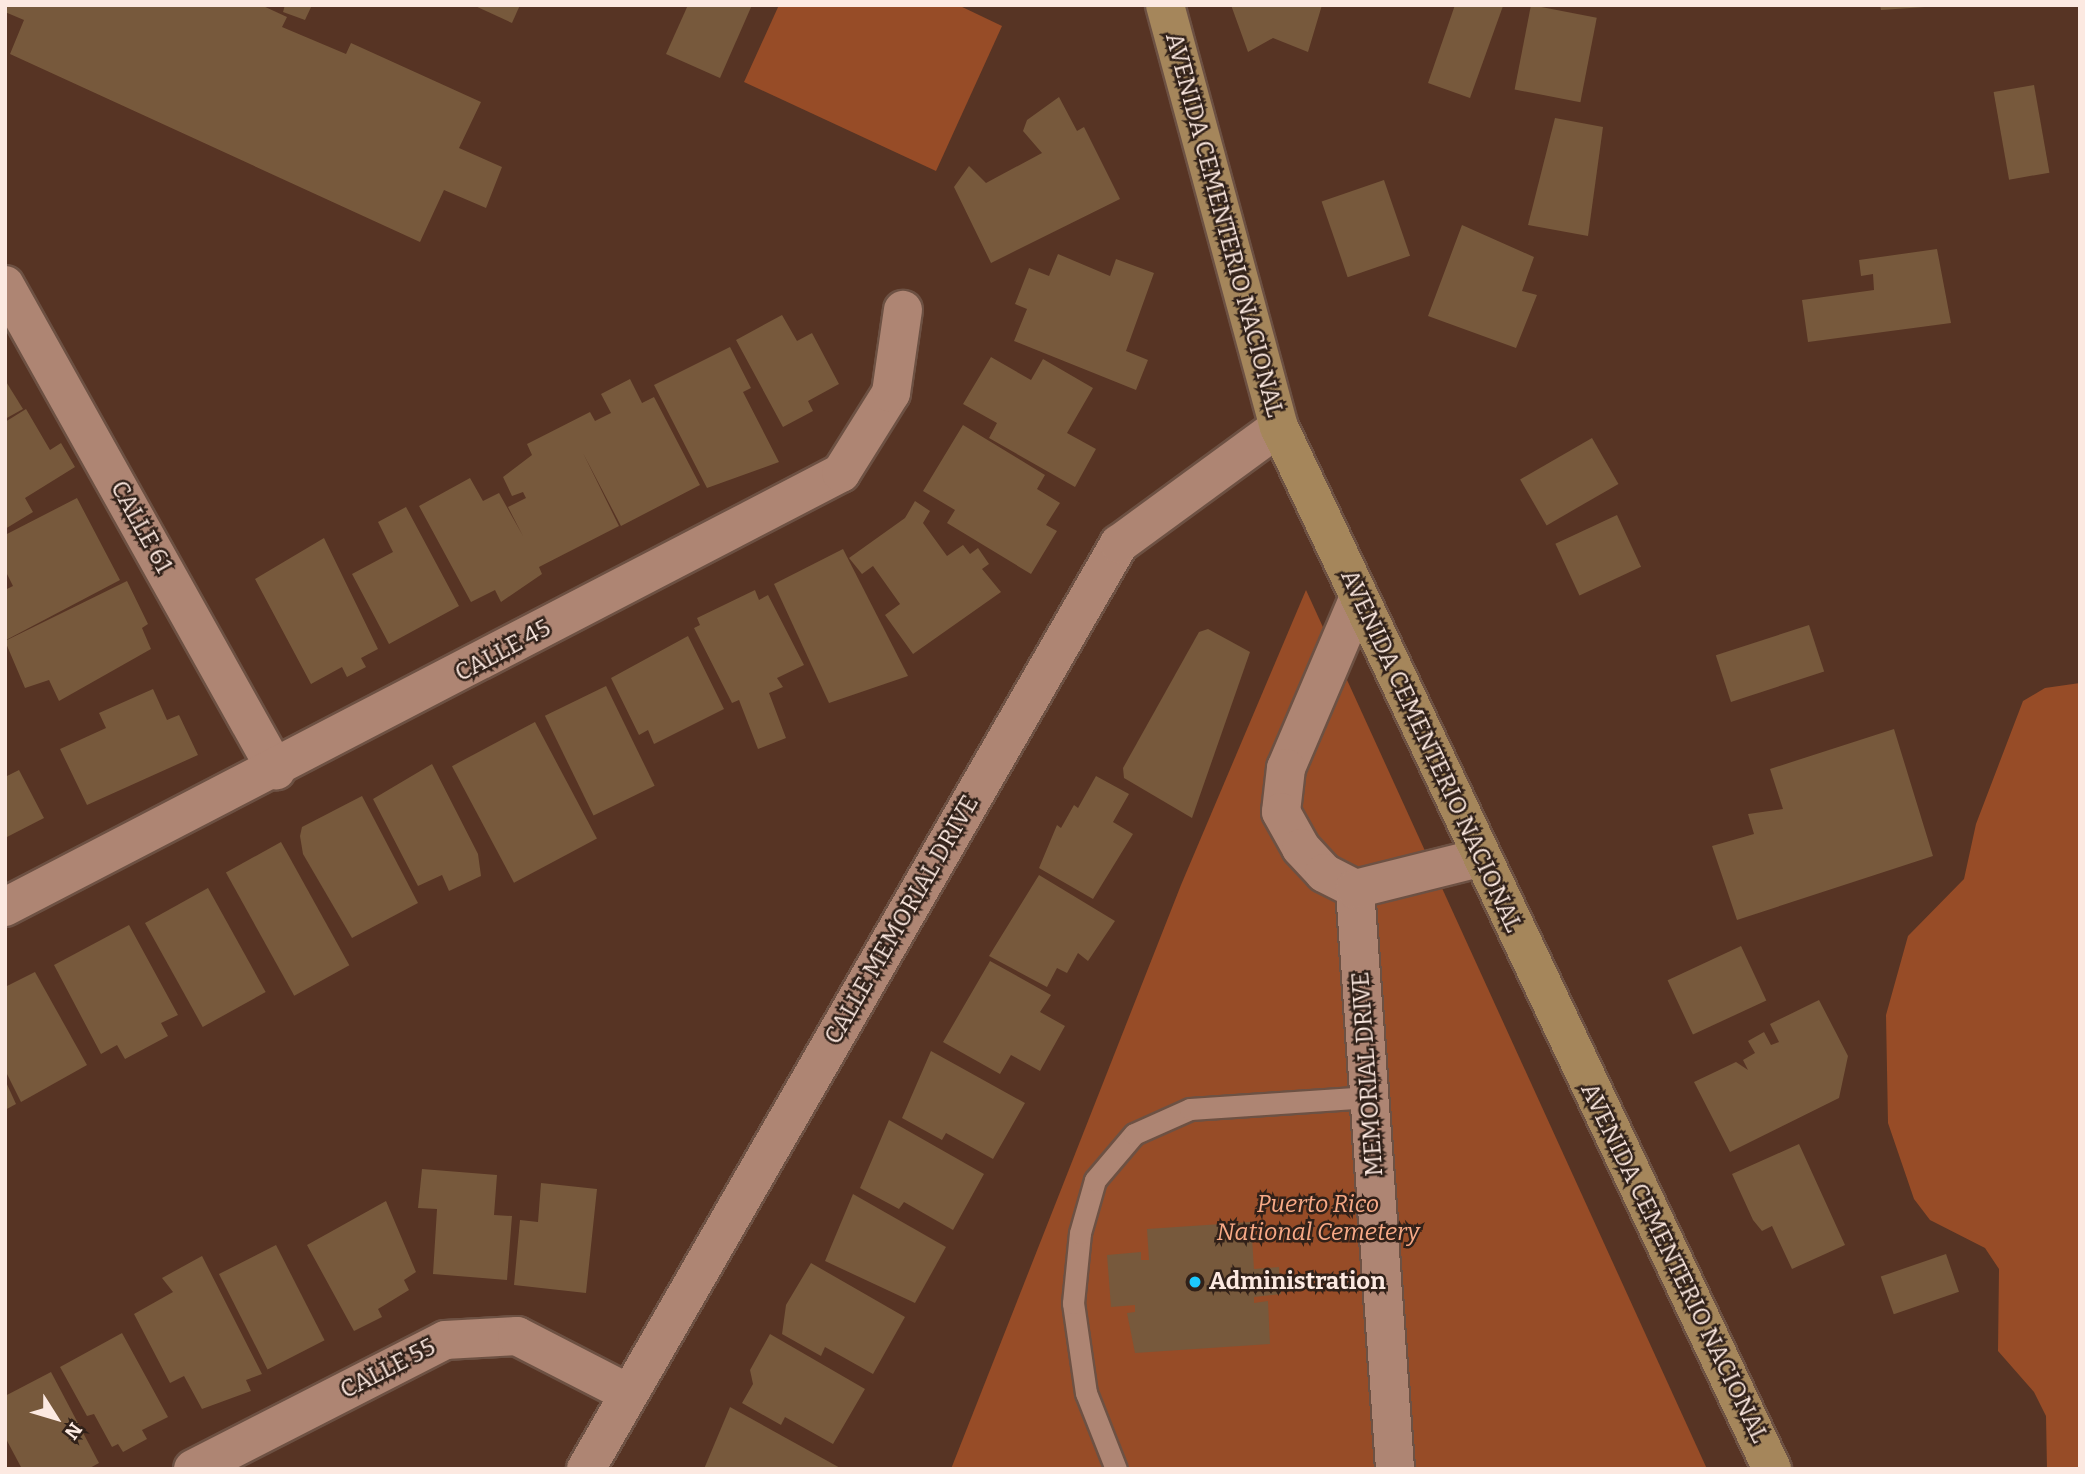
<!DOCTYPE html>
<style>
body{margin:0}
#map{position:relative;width:2085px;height:1474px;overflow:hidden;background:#573424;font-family:Bitter,serif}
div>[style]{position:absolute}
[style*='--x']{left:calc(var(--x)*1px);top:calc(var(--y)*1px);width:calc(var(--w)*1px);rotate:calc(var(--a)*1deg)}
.green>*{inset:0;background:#974c27}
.building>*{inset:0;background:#77593c;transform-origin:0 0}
.roads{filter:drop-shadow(2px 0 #6d5143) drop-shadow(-2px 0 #6d5143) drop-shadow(0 2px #6d5143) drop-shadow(0 -2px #6d5143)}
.lane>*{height:21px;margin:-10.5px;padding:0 10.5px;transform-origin:10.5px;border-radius:10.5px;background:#ae8573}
.street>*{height:38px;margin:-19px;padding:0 19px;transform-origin:19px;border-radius:19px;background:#ae8573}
.secondary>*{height:38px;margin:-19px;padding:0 19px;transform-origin:19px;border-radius:19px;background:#a5865b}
.dots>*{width:19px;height:19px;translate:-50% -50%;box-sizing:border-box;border:4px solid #312119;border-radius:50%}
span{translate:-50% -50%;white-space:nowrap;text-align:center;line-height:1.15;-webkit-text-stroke:5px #312119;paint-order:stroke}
.street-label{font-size:24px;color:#fce9e1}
.park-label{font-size:24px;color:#f8aa87;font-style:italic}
.poi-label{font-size:24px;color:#fce9e1;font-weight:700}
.left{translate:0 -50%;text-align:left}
.frame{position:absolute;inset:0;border:7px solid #fce9e1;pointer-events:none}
.north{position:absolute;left:21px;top:1383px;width:70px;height:70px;-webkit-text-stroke:5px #312119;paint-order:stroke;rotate:127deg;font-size:19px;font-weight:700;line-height:28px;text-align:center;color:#fce9e1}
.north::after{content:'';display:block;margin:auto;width:24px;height:32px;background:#fce9e1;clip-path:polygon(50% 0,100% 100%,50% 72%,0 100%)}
</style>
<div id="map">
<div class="green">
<div style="clip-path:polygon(779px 5px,958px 5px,1002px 26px,936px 171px,744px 82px)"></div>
<div style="clip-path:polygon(1306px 590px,1707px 1469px,951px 1469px,1181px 885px)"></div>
<div style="clip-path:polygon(2080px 683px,2080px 1469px,2047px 1469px,2046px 1416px,2034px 1392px,1998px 1351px,1999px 1269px,1985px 1248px,1930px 1220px,1914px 1199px,1888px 1123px,1886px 1015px,1908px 936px,1964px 879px,1976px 824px,2023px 701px,2045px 688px)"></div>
</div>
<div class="building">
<div style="clip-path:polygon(5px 5px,261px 5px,287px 17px,282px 27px,346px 54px,351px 43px,481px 102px,459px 148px,502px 167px,486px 208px,444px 190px,420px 242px,10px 54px,24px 20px,5px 12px)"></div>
<div style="clip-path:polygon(285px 5px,312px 5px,305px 20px,283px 12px)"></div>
<div style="clip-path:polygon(473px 5px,520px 5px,512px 23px)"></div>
<div style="clip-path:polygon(688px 5px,752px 5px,720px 78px,666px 54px)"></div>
<div style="clip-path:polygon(1231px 5px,1322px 5px,1308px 52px,1273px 38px,1248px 52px)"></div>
<div style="clip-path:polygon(1455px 5px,1503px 6px,1470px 98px,1428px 83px)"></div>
<div style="left:1531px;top:5px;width:67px;height:86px;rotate:11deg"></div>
<div style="clip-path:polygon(1880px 5px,1925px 5px,1925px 7px,1881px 10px)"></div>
<div style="left:2034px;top:85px;width:89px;height:41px;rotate:80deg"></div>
<div style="clip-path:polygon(1059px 97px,1077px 131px,1084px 127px,1120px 199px,991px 263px,954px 187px,969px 166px,986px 183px,1042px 153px,1023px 131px,1027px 120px)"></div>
<div style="clip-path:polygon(1555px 118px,1603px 127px,1588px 236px,1528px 225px)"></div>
<div style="left:1384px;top:180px;width:80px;height:66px;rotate:71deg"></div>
<div style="clip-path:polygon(1462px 225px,1534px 257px,1522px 291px,1537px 295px,1516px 348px,1428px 316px)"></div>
<div style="clip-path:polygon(1937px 249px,1951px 323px,1808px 342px,1802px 300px,1874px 290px,1873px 274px,1861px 276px,1859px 260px)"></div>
<div style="clip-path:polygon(1058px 254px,1110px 276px,1116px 259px,1154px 273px,1126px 351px,1148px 360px,1136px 390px,1014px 341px,1027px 309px,1015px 304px,1029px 268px,1049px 276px)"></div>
<div style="clip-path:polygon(782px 315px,797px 341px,812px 333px,839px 384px,808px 401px,813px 411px,783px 427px,736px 340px)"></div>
<div style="clip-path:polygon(730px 347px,751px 388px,743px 392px,779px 462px,707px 488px,654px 385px)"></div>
<div style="clip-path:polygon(991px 357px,1031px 380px,1043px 359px,1093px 388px,1067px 433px,1096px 449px,1075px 487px,989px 438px,997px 423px,963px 404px)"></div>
<div style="clip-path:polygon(630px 379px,642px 403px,654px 397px,700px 485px,621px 526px,583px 453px,619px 526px,539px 567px,542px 574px,501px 602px,495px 590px,471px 602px,419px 506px,470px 478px,483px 501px,499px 493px,523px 536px,508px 507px,526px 498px,523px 492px,512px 496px,503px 477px,532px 455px,527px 444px,590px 412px,595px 421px,611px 413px,601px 394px)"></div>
<div style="clip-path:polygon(5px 380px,23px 409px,5px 419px)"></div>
<div style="clip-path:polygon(26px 409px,50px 450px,61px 443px,75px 467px,25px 498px,33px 512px,5px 529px,5px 422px)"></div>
<div style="clip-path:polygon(963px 425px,1045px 475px,1037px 489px,1060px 503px,1046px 525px,1057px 531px,1031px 574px,947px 523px,955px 510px,923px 491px)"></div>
<div style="left:1592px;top:438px;width:53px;height:83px;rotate:60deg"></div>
<div style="clip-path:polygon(77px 498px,120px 580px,6px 640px,5px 590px,13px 586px,5px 570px,5px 535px)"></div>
<div style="clip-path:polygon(915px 501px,930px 511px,923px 523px,947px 556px,963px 545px,970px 554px,978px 548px,989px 564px,982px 569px,1001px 592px,913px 654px,885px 615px,900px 604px,873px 566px,862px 574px,849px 558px,905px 518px)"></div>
<div style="clip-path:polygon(406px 507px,459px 606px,389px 644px,352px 574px,393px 552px,378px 522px)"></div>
<div style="left:1617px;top:515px;width:57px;height:68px;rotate:65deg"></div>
<div style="clip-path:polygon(324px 538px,378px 649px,361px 658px,366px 667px,347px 677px,342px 667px,311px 684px,255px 579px)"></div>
<div style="clip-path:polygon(843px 549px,908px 676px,829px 703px,774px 584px)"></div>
<div style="clip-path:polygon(127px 581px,148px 624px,142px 628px,151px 649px,59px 701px,49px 680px,25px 688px,5px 641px)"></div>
<div style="clip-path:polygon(755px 590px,759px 600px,768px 595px,804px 665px,777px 678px,783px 687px,769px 693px,786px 738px,758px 749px,739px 700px,732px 703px,694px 628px,700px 625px,697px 618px)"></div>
<div style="left:1809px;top:625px;width:49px;height:98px;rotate:72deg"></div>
<div style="clip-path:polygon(1208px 629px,1250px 652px,1192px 818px,1124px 778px,1123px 768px,1199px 632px)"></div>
<div style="clip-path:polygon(688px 636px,724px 709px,654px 744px,648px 730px,639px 735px,611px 678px)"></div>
<div style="left:606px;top:686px;width:111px;height:68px;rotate:64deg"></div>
<div style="clip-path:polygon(153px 689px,167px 720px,179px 715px,198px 755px,87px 805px,60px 749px,106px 728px,99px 713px)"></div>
<div style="left:535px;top:722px;width:132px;height:94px;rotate:62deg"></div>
<div style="clip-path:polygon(1894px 729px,1933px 856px,1737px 920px,1712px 846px,1754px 834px,1748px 814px,1783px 809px,1770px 769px)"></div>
<div style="clip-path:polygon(432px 764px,478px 854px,481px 876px,449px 891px,442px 875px,418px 886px,373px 799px)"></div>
<div style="clip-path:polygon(19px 770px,44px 818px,5px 838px,5px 777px)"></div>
<div style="clip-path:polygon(1096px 776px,1129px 794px,1113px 822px,1133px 834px,1093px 899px,1039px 868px,1057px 825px,1061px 828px,1074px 805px,1078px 808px)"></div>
<div style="clip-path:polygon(362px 796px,418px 903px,352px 938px,303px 854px,300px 836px,302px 827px)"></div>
<div style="left:281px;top:842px;width:141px;height:63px;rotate:61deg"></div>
<div style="clip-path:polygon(1039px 875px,1115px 921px,1088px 961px,1078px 953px,1067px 973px,1057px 968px,1047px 987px,989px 956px)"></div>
<div style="left:208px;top:888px;width:119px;height:72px;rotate:61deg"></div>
<div style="clip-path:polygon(129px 925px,178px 1015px,161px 1023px,168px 1036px,125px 1059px,117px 1045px,101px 1054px,54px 965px)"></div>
<div style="left:1741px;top:946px;width:60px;height:81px;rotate:65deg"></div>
<div style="clip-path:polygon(990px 961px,1051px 995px,1040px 1012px,1065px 1026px,1040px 1071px,1011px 1055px,1000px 1074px,943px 1042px)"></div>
<div style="clip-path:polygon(35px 972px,87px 1065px,21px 1102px,5px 1070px,5px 987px)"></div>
<div style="clip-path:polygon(1819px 1000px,1848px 1056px,1839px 1098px,1730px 1152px,1694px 1082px,1736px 1062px,1748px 1070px,1743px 1060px,1755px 1053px,1748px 1041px,1764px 1032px,1771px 1045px,1779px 1042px,1770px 1024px)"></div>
<div style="clip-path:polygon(931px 1051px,1025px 1103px,993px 1159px,946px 1133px,942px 1140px,902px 1118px)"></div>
<div style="clip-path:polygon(5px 1080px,16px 1104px,5px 1110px)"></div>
<div style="clip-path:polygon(889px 1120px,984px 1174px,953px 1230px,904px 1202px,899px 1209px,860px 1188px)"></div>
<div style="clip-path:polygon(1799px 1144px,1845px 1245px,1792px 1269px,1772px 1226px,1762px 1231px,1753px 1220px,1732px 1174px)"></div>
<div style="clip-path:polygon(422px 1169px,497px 1175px,494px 1215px,512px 1216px,507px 1280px,433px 1274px,437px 1209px,418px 1208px)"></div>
<div style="clip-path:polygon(541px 1183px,597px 1189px,586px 1293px,514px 1285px,520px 1220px,538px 1222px)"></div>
<div style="clip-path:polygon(853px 1194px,946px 1247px,915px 1303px,825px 1261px)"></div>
<div style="clip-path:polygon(386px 1201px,416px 1272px,404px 1280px,409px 1290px,378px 1309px,382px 1317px,354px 1331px,307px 1245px)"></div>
<div style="clip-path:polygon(1251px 1222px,1254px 1269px,1279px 1267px,1281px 1294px,1254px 1297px,1254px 1303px,1268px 1301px,1270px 1344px,1135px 1353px,1127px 1313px,1135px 1312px,1135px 1305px,1111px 1307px,1107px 1255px,1141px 1252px,1141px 1260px,1149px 1260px,1147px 1229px)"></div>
<div style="left:276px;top:1245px;width:107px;height:64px;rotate:63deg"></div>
<div style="left:1946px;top:1254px;width:40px;height:69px;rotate:71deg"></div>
<div style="clip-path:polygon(202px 1256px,262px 1374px,246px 1380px,251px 1391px,202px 1409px,184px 1376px,170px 1383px,134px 1314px,173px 1292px,162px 1278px)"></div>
<div style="clip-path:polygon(811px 1263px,905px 1317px,873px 1374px,825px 1347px,821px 1356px,782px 1334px,786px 1305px)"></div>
<div style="clip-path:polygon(122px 1333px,168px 1417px,142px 1430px,147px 1439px,123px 1452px,118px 1444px,112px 1447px,94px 1414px,87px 1416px,60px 1367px)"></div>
<div style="clip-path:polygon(770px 1334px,865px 1389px,833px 1444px,785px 1417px,781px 1425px,742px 1403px,753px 1384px,750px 1370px)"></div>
<div style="clip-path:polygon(51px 1372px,99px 1463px,88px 1469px,22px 1469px,5px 1437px,5px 1396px)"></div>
<div style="clip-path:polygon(730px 1407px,842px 1469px,704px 1469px)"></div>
</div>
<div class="roads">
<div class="lane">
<div style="--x:1116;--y:1469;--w:82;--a:-111.5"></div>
<div style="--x:1086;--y:1393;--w:91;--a:-98.2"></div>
<div style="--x:1073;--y:1303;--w:70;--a:-84.3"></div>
<div style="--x:1080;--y:1233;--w:55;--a:-74.2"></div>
<div style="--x:1095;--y:1180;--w:60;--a:-49.7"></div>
<div style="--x:1134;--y:1134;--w:61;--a:-24.1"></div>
<div style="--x:1190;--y:1109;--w:180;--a:-3.8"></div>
</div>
<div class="street">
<div style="--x:5;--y:285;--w:556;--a:60.81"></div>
<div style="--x:1359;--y:597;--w:186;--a:113.1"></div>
<div style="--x:1286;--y:768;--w:44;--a:96.5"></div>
<div style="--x:1281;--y:812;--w:41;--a:60.9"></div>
<div style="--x:1301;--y:848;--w:34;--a:47"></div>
<div style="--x:1324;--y:873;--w:35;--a:27"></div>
<div style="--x:1355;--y:889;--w:581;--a:86.05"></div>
<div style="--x:1355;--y:889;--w:128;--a:-14"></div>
<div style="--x:5;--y:907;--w:942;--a:-27.44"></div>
<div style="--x:841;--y:473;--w:94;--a:-58"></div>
<div style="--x:891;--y:393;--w:84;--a:-81.8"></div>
<div style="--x:193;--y:1469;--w:283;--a:-27.1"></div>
<div style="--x:445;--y:1340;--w:72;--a:-3.2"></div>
<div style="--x:517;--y:1336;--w:125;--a:27.2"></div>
<div style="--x:586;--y:1469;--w:1068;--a:-60.05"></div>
<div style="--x:1119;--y:544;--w:198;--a:-36.2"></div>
</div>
<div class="secondary">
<div style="--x:1165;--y:5;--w:437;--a:74.9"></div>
<div style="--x:1279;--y:427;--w:1153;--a:64.68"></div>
</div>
</div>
<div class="dots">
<div style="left:1195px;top:1282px;background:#1dc9fd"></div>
</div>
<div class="street-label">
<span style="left:1224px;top:225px;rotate:75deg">AVENIDA CEMENTERIO NACIONAL</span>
<span style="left:141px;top:527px;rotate:61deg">CALLE 61</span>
<span style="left:503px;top:651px;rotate:-28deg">CALLE 45</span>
<span style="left:1431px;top:751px;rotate:65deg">AVENIDA CEMENTERIO NACIONAL</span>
<span style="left:902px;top:920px;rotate:-60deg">CALLE MEMORIAL DRIVE</span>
<span style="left:1368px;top:1074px;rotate:-94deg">MEMORIAL DRIVE</span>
<span style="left:1674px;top:1263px;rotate:64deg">AVENIDA CEMENTERIO NACIONAL</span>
<span style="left:388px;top:1369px;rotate:-27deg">CALLE 55</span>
</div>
<div class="park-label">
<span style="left:1318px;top:1219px">Puerto Rico<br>National Cemetery</span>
</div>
<div class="poi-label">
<span class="left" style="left:1209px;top:1282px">Administration</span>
</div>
<div class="frame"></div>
<div class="north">N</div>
</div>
